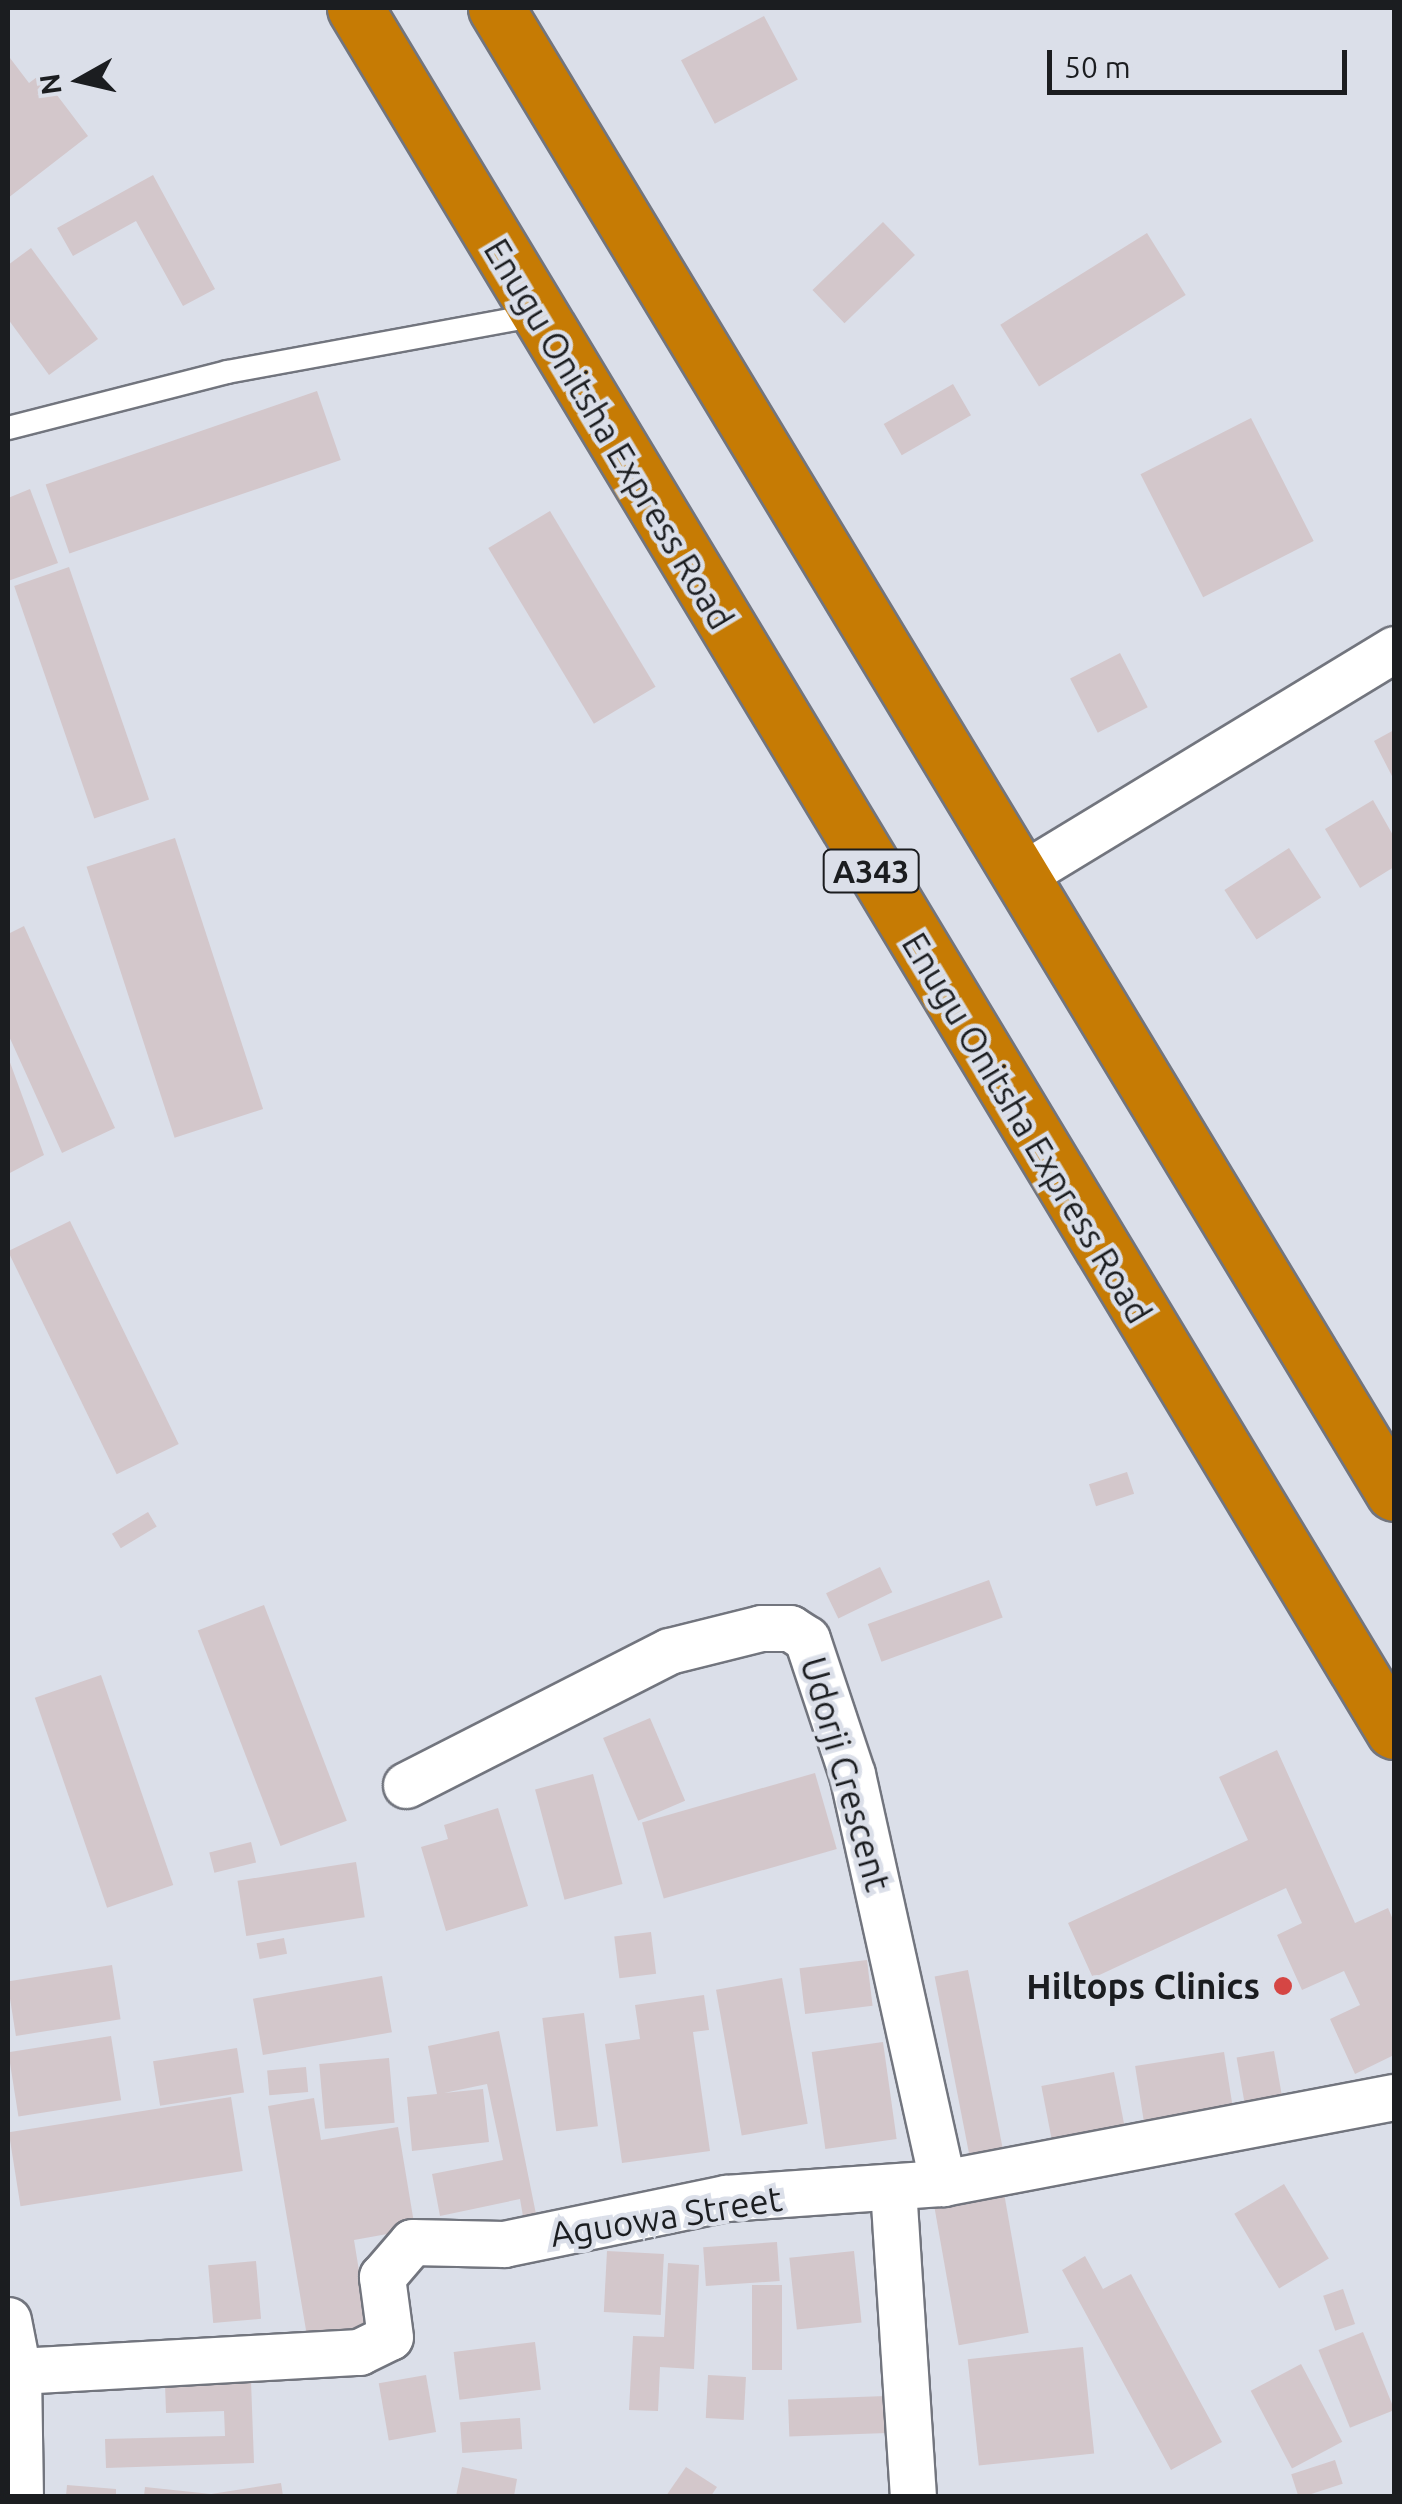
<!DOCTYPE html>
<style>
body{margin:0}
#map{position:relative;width:1402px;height:2504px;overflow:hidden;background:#dbdfe9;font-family:Ubuntu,sans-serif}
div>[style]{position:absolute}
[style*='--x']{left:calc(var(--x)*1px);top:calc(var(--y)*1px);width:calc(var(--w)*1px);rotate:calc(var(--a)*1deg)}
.building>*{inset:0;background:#d3c7cb;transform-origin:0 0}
.roads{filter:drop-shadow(2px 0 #72757e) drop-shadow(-2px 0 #72757e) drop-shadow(0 2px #72757e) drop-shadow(0 -2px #72757e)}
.lane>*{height:22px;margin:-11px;padding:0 11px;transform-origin:11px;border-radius:11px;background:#fff}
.street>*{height:45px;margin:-22.5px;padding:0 22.5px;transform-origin:22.5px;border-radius:22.5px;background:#fff}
.highway>*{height:55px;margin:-27.5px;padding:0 27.5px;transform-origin:27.5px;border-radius:27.5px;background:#c67b04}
.dots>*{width:28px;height:28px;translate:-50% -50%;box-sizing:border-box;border:5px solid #dbdfe9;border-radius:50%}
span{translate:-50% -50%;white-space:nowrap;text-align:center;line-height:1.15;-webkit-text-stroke:9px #dbdfe9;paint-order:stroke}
.shield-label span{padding:2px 8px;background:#dbdfe9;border:2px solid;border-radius:8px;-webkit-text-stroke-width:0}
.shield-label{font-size:32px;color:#1b1d20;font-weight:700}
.street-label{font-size:35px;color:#1b1d20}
.poi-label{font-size:35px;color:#1b1d20;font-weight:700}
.right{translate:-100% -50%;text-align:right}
.frame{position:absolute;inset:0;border:10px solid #1b1d20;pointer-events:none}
.north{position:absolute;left:30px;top:30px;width:100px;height:100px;-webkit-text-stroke:8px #dbdfe9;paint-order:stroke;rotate:262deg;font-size:28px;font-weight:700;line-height:40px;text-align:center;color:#1b1d20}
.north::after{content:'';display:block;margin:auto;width:35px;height:45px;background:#1b1d20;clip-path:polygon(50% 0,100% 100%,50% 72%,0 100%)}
.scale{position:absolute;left:1047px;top:50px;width:300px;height:45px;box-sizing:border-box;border:5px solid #1b1d20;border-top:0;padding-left:12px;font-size:30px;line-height:35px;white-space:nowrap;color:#1b1d20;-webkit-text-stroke:8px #dbdfe9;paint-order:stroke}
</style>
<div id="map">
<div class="building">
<div style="left:764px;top:16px;width:72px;height:94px;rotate:62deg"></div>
<div style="clip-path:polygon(10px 58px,29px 83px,41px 74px,88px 136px,8px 198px)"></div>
<div style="clip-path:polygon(153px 175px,215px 289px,183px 306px,136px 221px,73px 256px,57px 228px)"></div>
<div style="left:883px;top:222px;width:46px;height:98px;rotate:46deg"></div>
<div style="left:1147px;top:233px;width:73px;height:173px;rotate:58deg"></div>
<div style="clip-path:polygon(31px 248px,98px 339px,49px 375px,8px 319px,8px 265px)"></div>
<div style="left:953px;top:384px;width:36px;height:80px;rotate:60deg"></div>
<div style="left:317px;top:391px;width:73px;height:287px;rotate:71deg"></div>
<div style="left:1251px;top:418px;width:138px;height:124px;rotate:63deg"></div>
<div style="clip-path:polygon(30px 489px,58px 563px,8px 581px,8px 498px)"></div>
<div style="left:550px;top:511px;width:205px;height:72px;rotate:59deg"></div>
<div style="left:69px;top:567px;width:246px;height:58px;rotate:71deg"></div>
<div style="left:1120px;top:653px;width:61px;height:56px;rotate:63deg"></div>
<div style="clip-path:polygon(1394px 730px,1394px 780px,1374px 741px)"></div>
<div style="clip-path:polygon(1373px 800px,1394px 837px,1394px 867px,1360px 888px,1325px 829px)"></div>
<div style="left:175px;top:838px;width:285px;height:93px;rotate:72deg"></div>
<div style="left:1289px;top:848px;width:59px;height:77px;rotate:57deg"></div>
<div style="clip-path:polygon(24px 926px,115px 1128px,62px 1153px,8px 1034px,8px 934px)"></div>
<div style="clip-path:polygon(8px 1057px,44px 1155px,8px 1174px)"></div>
<div style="left:70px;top:1221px;width:248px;height:69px;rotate:64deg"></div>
<div style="left:1127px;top:1472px;width:23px;height:40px;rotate:72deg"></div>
<div style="left:148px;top:1512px;width:17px;height:42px;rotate:59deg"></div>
<div style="left:880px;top:1567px;width:28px;height:60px;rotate:64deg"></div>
<div style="left:989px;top:1580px;width:40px;height:129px;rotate:70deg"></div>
<div style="left:264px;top:1605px;width:231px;height:71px;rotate:69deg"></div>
<div style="left:101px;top:1675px;width:222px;height:70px;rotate:71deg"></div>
<div style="left:650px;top:1718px;width:90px;height:51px;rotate:67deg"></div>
<div style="clip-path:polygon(1277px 1750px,1355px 1923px,1388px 1908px,1394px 1922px,1394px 2055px,1355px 2074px,1330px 2019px,1360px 2005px,1344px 1971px,1302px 1990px,1277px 1935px,1302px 1923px,1286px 1888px,1093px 1978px,1068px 1923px,1248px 1840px,1219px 1777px)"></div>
<div style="left:815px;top:1773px;width:79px;height:180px;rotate:74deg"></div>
<div style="left:593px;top:1774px;width:114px;height:60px;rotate:75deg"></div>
<div style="clip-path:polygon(498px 1808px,528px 1906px,446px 1931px,421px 1847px,448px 1839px,444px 1825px)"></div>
<div style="left:251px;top:1842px;width:21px;height:43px;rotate:76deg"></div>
<div style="left:356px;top:1862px;width:56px;height:120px;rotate:81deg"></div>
<div style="left:651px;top:1932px;width:42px;height:37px;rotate:83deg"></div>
<div style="left:284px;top:1938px;width:16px;height:28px;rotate:79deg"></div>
<div style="left:867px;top:1960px;width:46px;height:68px;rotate:83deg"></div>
<div style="left:112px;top:1965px;width:55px;height:106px;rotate:81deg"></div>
<div style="left:968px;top:1970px;width:202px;height:34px;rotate:79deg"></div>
<div style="left:382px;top:1976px;width:57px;height:131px;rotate:80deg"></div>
<div style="left:782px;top:1978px;width:148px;height:67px;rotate:80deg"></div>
<div style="clip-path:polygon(704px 1995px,709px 2030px,693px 2032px,710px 2151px,622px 2163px,605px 2044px,640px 2039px,635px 2005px)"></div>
<div style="left:584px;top:2013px;width:114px;height:42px;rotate:83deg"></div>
<div style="clip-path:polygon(499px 2031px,537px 2219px,524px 2222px,520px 2199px,440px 2216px,432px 2174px,503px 2160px,487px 2084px,444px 2093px,483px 2089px,489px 2142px,412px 2151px,407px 2097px,437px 2094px,428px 2046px)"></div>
<div style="left:111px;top:2036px;width:65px;height:104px;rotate:81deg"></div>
<div style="left:883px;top:2042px;width:98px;height:72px;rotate:82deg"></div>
<div style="left:237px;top:2048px;width:45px;height:85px;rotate:81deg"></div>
<div style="left:1274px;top:2051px;width:45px;height:38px;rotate:80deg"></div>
<div style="left:1224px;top:2052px;width:55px;height:90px;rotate:81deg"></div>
<div style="left:389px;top:2058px;width:65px;height:70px;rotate:85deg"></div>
<div style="left:306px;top:2067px;width:25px;height:39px;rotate:85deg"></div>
<div style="left:1114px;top:2072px;width:66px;height:74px;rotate:79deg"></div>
<div style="left:231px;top:2097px;width:75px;height:225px;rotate:81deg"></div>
<div style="clip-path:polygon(314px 2098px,321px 2140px,398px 2127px,415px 2229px,354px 2240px,368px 2326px,307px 2336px,268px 2106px)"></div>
<div style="left:1284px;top:2184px;width:87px;height:58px;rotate:59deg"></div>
<div style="left:1004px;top:2193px;width:142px;height:71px;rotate:80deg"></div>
<div style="left:777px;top:2242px;width:39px;height:74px;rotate:86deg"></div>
<div style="left:607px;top:2251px;width:57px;height:61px;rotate:3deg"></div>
<div style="left:854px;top:2251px;width:72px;height:65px;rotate:84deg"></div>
<div style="clip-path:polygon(1085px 2256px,1103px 2289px,1131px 2274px,1222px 2442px,1171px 2470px,1062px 2270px)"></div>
<div style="left:256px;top:2261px;width:58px;height:48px;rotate:85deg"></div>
<div style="clip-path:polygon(668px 2263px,699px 2265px,694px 2369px,660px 2367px,658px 2411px,629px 2410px,633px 2336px,664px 2337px)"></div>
<div style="left:752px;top:2285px;width:30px;height:85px"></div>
<div style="left:1343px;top:2289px;width:37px;height:21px;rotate:71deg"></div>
<div style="left:1363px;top:2332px;width:84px;height:48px;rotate:68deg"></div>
<div style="left:535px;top:2342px;width:48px;height:82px;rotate:83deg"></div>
<div style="left:1083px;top:2347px;width:107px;height:116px;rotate:84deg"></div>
<div style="left:1301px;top:2364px;width:88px;height:57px;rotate:62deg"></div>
<div style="left:426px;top:2375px;width:58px;height:48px;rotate:80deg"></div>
<div style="left:708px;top:2375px;width:38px;height:43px;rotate:3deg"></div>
<div style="clip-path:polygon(251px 2381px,254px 2463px,106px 2468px,105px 2439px,225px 2436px,224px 2411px,166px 2413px,165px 2384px)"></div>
<div style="left:886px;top:2396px;width:37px;height:98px;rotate:88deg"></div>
<div style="left:520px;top:2418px;width:31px;height:60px;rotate:86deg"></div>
<div style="left:1335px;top:2460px;width:25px;height:46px;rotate:72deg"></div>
<div style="clip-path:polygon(462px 2467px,517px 2479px,514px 2496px,456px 2496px)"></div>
<div style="clip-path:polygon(686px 2467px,717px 2487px,711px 2496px,666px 2496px)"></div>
<div style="clip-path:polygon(281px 2483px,283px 2496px,144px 2496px,145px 2487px,211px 2494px)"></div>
<div style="clip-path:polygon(67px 2485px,116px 2489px,116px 2496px,66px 2496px)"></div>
</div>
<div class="roads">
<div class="lane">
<div style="--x:8;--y:428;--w:226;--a:-14.3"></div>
<div style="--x:227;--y:372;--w:315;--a:-10.4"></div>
</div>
<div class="street">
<div style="--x:1024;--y:874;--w:433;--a:-31.3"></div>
<div style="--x:406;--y:1785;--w:295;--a:-27"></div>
<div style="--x:669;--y:1651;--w:95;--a:-14"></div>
<div style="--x:761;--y:1628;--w:29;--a:0"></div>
<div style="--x:790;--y:1628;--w:20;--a:33"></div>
<div style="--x:807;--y:1639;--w:142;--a:71.6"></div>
<div style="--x:852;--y:1774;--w:419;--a:77.5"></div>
<div style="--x:893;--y:2188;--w:309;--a:86.3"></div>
<div style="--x:8;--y:2320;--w:52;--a:78.9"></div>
<div style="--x:18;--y:2371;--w:125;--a:89.1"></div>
<div style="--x:18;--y:2371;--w:342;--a:-3.2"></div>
<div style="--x:359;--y:2352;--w:34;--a:-26"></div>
<div style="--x:390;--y:2337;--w:61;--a:-97.6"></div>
<div style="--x:382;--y:2277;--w:46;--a:-49.4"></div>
<div style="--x:412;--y:2242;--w:92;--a:1.2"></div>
<div style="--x:504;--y:2244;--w:227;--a:-11.7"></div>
<div style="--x:726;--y:2198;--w:218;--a:-4"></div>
<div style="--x:943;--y:2183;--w:459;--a:-10.8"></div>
</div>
<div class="highway">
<div style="--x:355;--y:8;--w:2012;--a:58.91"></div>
<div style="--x:496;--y:8;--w:1735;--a:58.84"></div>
</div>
</div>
<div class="dots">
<div style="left:1283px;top:1986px;background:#d54644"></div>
</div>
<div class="shield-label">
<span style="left:871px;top:871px">A343</span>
</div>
<div class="street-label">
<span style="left:609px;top:434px;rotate:59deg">Enugu Onitsha Express Road</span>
<span style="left:1027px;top:1128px;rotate:59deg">Enugu Onitsha Express Road</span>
<span style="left:846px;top:1774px;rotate:74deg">Udorji Crescent</span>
<span style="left:666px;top:2216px;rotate:-9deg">Aguowa Street</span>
</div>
<div class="poi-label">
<span class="right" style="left:1260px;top:1986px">Hiltops Clinics</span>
</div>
<div class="frame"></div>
<div class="north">N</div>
<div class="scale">50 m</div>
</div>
